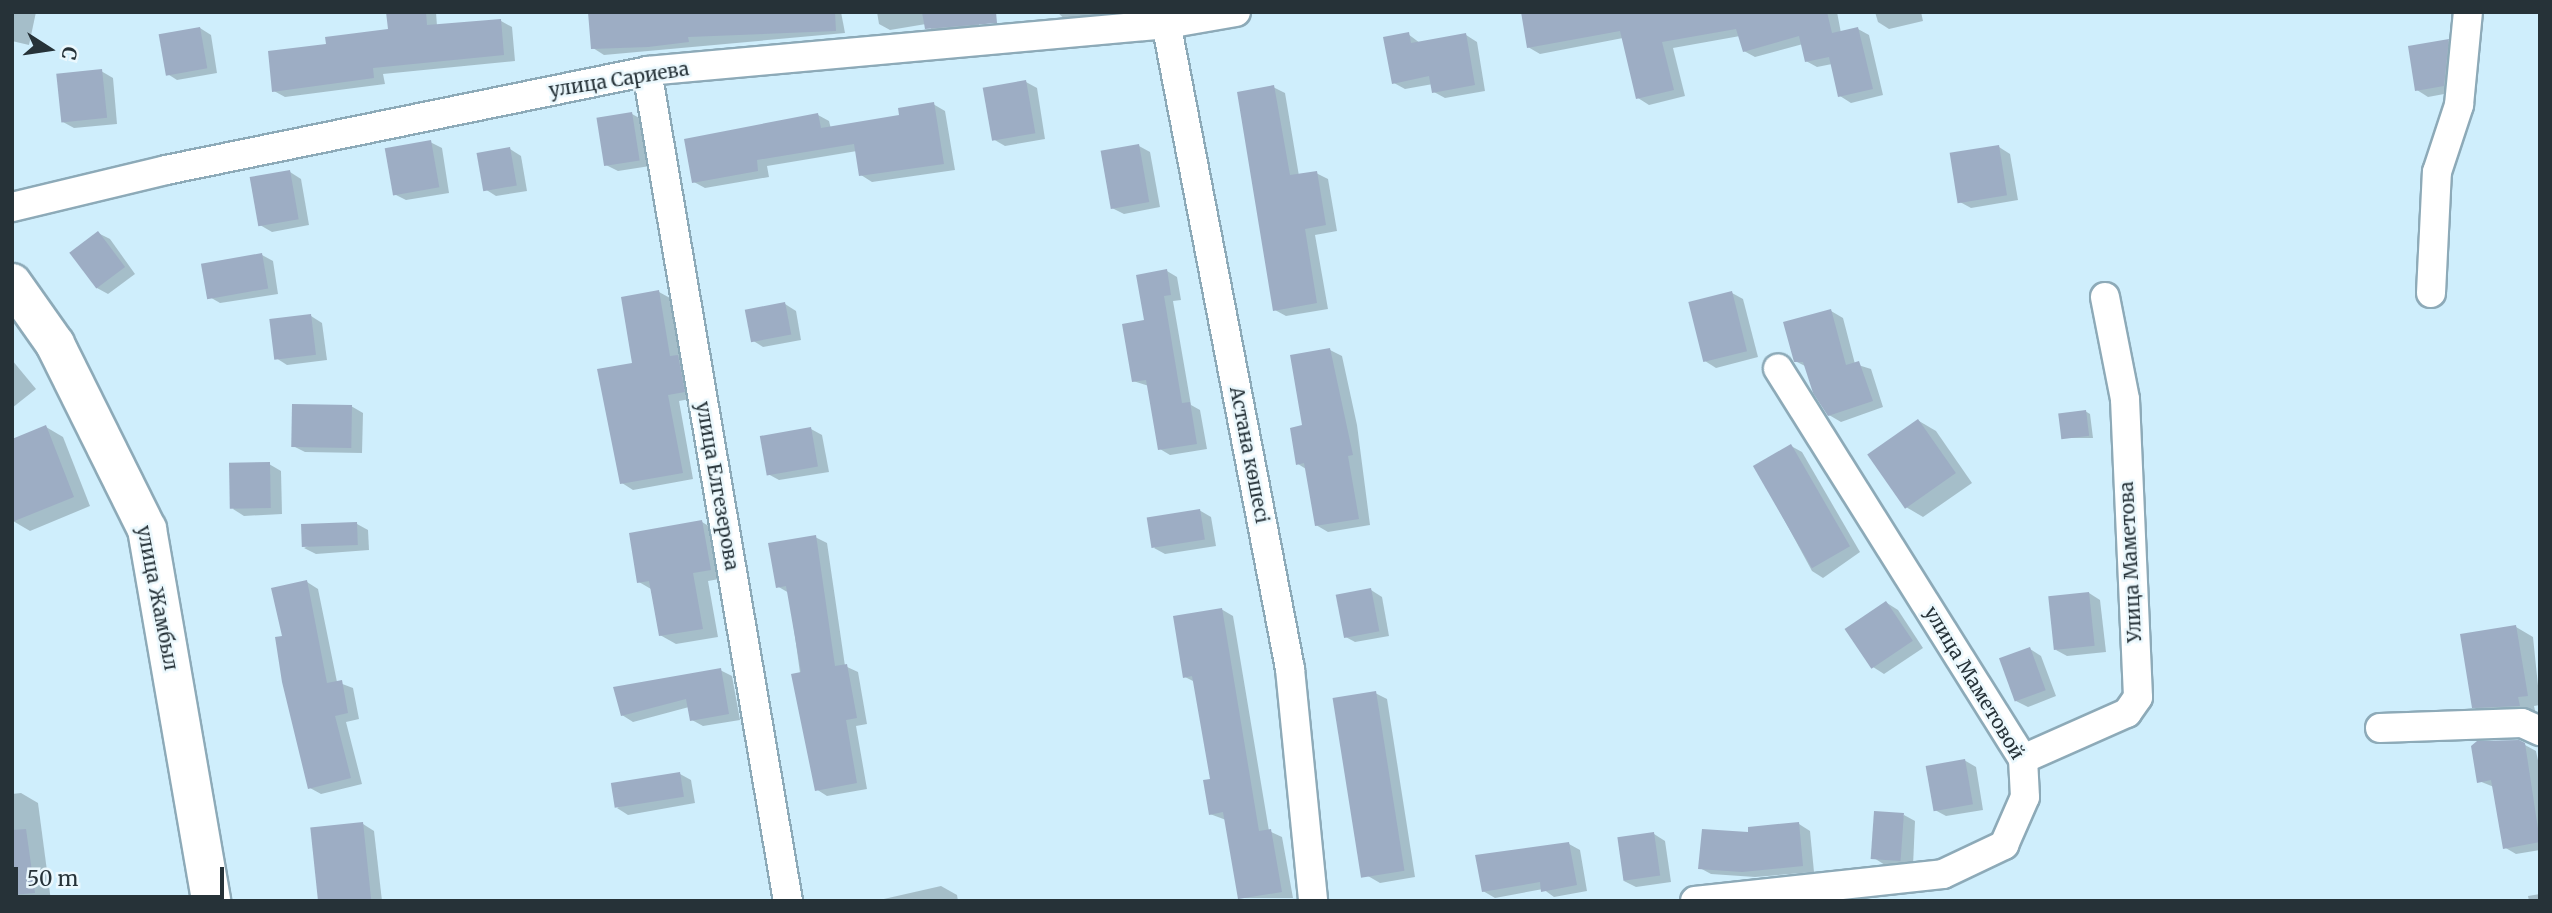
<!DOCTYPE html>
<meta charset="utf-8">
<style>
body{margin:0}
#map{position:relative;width:2552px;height:913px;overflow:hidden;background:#cfeefc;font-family:Merriweather,serif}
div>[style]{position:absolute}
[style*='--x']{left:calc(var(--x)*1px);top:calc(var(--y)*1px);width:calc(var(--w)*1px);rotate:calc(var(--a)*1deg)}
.shadow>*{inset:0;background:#0003}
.building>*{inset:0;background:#9dadc4;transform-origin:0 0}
.roads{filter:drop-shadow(2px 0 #8daab8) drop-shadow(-2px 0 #8daab8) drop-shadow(0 2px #8daab8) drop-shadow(0 -2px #8daab8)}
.minor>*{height:28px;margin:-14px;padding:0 14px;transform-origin:14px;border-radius:14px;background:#fff}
.primary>*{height:38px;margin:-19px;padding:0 19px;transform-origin:19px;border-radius:19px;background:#fff}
span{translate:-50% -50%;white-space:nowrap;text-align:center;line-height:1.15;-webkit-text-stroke:5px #ebf8fd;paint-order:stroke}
.street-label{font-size:19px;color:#263238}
.frame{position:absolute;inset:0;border:14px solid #263238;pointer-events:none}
.north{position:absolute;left:14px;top:14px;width:70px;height:70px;-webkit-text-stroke:5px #ebf8fd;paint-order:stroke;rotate:102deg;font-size:19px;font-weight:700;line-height:28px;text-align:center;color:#263238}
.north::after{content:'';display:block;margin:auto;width:24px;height:32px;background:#263238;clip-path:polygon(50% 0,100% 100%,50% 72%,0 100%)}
.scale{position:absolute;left:14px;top:867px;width:210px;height:32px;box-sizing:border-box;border:4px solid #263238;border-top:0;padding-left:9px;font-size:21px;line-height:24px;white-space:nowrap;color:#263238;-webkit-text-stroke:5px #ebf8fd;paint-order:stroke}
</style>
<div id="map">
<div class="shadow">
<div style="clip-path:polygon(12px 12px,36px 12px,29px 45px,12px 41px)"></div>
<div style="clip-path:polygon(388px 12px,436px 12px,437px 26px,501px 21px,512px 27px,515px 61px,383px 74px,385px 84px,285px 97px,274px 91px,328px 46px,390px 30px)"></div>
<div style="clip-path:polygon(590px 12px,841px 12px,845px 33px,604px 55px,593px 48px)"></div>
<div style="clip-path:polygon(877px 12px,977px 12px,980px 31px,938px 35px,926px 24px,890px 30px,879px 24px)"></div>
<div style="clip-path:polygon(1057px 12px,1107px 12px,1108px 19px,1069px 23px)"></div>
<div style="clip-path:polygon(1523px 12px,1837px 12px,1841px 33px,1858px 29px,1869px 35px,1883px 95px,1851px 103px,1840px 96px,1832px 64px,1817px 67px,1806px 61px,1803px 44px,1755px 57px,1744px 51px,1740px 36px,1673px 48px,1685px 96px,1649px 105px,1638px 98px,1623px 38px,1540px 54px,1528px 47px)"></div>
<div style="clip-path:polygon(1875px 12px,1921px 12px,1923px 21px,1889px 29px,1878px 22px)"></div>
<div style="clip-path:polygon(200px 28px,211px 35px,217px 73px,177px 80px,166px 73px)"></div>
<div style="clip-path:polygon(1408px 34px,1420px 43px,1466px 35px,1477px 42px,1485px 91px,1445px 98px,1434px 92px,1433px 84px,1405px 89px,1394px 83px)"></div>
<div style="clip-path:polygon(2448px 41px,2459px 47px,2455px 92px,2428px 97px,2417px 90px)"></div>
<div style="clip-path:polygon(101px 71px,113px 78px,117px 124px,74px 128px,63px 122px)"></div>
<div style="clip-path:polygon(1026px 82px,1037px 88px,1045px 139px,1005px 146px,993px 139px)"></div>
<div style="clip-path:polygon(1273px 87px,1285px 93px,1299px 176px,1316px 173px,1328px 179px,1337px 231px,1315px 235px,1328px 309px,1286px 316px,1275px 310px)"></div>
<div style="clip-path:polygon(933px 104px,945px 111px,955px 170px,872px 182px,861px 175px,857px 151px,767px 166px,769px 177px,705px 188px,694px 182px,818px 115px,829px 121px,831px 129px,901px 116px)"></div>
<div style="clip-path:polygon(632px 114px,643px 120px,650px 166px,618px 171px,606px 165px)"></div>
<div style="clip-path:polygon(430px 142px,442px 148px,449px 193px,406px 200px,394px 194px)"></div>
<div style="clip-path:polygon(1139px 146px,1150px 152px,1160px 207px,1124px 214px,1112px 208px)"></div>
<div style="clip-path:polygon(1999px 147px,2010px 154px,2018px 200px,1971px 208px,1960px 202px)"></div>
<div style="clip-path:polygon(510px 149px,521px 156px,527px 191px,496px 196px,485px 189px)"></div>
<div style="clip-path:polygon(290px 172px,301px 179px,309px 225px,272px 232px,260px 225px)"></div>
<div style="clip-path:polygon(98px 233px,110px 239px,135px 274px,108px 294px,97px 288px)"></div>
<div style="clip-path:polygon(262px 255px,273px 261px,278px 294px,220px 303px,208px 296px)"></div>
<div style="clip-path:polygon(1167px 271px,1177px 277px,1181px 300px,1173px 301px,1191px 405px,1200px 410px,1207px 449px,1170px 455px,1160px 449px,1149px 386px,1133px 381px,1146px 321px)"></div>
<div style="clip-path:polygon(659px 292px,670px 298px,680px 358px,689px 363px,695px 398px,679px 401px,693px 479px,633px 490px,622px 483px,634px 364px)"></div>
<div style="clip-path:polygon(1732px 293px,1743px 299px,1758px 357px,1716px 368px,1705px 361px)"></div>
<div style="clip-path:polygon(785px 304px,796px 311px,801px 340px,763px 347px,752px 340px)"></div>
<div style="clip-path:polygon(1831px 311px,1843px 318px,1855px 364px,1871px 369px,1883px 407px,1841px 422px,1829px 415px,1807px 367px,1795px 361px)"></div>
<div style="clip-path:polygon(311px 316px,322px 323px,327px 360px,287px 365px,276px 358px)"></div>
<div style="clip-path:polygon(1330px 350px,1342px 356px,1357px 425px,1370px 525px,1328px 532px,1316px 525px,1306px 469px,1298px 464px,1304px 427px)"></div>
<div style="clip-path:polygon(12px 360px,36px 389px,12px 408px)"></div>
<div style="clip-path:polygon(351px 406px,363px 413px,362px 453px,305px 452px,293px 446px)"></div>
<div style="clip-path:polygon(2085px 411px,2090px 414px,2093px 438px,2062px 438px)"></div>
<div style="clip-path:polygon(1919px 421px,1936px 431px,1972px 483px,1923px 517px,1906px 507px)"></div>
<div style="clip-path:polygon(46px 427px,63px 437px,90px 506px,30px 531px,13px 521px)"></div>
<div style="clip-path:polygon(811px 429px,822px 435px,829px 472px,779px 480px,768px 474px)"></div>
<div style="clip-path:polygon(1791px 446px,1802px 452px,1860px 552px,1823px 578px,1812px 571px,1755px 466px)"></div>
<div style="clip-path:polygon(269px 464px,281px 471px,282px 514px,244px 516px,233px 509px)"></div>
<div style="clip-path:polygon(1199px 510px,1211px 517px,1216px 546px,1165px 554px,1154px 548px)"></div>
<div style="clip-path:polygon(702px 522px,717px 531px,725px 578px,708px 581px,718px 637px,676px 644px,660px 635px,651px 589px,639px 582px)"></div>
<div style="clip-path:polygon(357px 524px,368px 530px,369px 550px,316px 554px,304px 548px)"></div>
<div style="clip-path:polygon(815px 537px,827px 543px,845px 666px,858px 672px,867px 724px,856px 726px,867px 789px,827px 796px,816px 789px,789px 593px,777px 586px)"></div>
<div style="clip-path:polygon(307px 582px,318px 589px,337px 682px,353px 688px,359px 719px,346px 722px,362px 784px,321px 794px,310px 788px)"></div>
<div style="clip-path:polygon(1371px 590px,1382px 597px,1389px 636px,1355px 642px,1344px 636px)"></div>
<div style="clip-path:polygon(2089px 593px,2100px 600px,2106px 652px,2067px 656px,2056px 650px)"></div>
<div style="clip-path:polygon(1887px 603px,1898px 610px,1923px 648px,1884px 674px,1873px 667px)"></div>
<div style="clip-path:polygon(1221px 609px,1233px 616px,1269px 831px,1282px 837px,1293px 898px,1240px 898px,1226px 820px,1210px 814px,1212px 780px,1195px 682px,1185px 677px)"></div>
<div style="clip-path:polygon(2516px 627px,2533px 637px,2540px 705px,2534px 706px,2536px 715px,2491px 717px,2473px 707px)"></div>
<div style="clip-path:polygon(2030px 649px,2041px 656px,2056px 696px,2028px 707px,2016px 701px)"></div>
<div style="clip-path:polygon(720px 670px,732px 676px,740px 720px,703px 726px,692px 720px,689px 707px,633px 722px,622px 715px)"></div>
<div style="clip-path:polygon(1375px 693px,1387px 699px,1415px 877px,1380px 883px,1368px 876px)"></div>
<div style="clip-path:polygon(2525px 745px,2536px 751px,2540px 770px,2540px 850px,2516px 854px,2504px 847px,2494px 787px,2479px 781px)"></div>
<div style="clip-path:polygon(1964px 760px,1976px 767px,1983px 810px,1946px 816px,1935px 810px)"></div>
<div style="clip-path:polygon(680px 774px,691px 780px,695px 803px,628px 815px,617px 808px)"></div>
<div style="clip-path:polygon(21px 793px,38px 803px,51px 901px,12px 901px,12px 794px)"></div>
<div style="clip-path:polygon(1904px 815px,1915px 821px,1913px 866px,1885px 865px,1874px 858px)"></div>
<div style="clip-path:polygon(363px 824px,374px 831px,382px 901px,323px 901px)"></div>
<div style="clip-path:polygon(1799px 824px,1810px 831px,1814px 872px,1755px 877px,1711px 874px,1700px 868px)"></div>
<div style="clip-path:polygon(1654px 834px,1665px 841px,1671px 882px,1636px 887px,1624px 881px)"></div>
<div style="clip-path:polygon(1569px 844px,1580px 850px,1587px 891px,1554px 897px,1543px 889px,1495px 898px,1483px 891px)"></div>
<div style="clip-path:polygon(941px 886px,957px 895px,958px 901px,875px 901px)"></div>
<div style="clip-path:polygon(2540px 894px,2540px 901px,2529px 901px,2528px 896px)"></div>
</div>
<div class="building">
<div style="clip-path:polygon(386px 12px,426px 12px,427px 25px,501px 19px,504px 55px,373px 68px,374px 78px,272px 92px,268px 51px,326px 44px,325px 37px,388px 29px)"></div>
<div style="clip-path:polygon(588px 12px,835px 12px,836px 31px,688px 37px,689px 42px,648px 47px,591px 49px)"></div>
<div style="clip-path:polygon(922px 12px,996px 12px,997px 23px,925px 29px)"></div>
<div style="clip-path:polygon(1521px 12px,1827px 12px,1832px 33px,1858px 27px,1873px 89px,1838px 97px,1829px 57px,1805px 62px,1799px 36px,1743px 52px,1736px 29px,1662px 42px,1674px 90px,1636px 99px,1620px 31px,1527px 48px)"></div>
<div style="left:200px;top:27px;width:42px;height:42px;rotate:80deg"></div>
<div style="clip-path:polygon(1409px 32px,1411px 43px,1466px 33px,1475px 85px,1432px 93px,1429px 76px,1392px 84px,1383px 37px)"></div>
<div style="clip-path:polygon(2449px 39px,2444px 86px,2415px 91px,2408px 46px)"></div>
<div style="left:102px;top:69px;width:49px;height:46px;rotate:84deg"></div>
<div style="left:1026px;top:80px;width:54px;height:44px;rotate:80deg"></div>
<div style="clip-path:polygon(1274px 85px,1290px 175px,1317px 171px,1326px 225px,1305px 229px,1317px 303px,1273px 311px,1237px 92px)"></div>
<div style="clip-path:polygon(934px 102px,944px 164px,859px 176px,854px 144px,757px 160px,758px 171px,692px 183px,684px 139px,818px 113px,821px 128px,899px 115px,898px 108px)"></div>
<div style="left:632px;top:112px;width:49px;height:36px;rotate:81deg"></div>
<div style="left:431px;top:140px;width:48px;height:47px;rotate:80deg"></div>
<div style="left:1139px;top:144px;width:59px;height:39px;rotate:80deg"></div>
<div style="left:1999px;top:145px;width:51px;height:50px;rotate:81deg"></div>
<div style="left:510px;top:147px;width:39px;height:34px;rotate:80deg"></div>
<div style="left:290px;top:170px;width:50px;height:41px;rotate:80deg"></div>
<div style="left:98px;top:231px;width:45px;height:36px;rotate:53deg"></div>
<div style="left:262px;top:253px;width:36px;height:62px;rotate:80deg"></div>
<div style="clip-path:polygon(1167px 269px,1171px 295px,1164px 296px,1182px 403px,1190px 402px,1197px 444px,1158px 450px,1146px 380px,1132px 382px,1122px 324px,1144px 320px,1136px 275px)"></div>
<div style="clip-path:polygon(659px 290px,670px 356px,678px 355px,685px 392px,668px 395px,683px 473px,620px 484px,597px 369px,632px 363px,621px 297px)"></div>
<div style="left:1732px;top:291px;width:62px;height:45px;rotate:76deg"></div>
<div style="left:785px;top:302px;width:33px;height:41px;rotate:79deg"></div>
<div style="clip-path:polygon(1831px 309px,1846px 365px,1859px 361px,1873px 401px,1828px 416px,1813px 393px,1803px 362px,1794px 362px,1783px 322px)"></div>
<div style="left:311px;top:314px;width:41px;height:42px;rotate:83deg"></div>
<div style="clip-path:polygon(1330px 348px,1353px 455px,1348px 456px,1359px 519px,1315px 526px,1304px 463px,1296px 465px,1290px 428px,1302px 425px,1290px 355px)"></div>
<div style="left:292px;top:404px;width:60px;height:43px;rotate:1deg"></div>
<div style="left:2086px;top:410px;width:26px;height:28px;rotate:83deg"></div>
<div style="left:1918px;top:419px;width:66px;height:62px;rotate:55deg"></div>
<div style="clip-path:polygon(46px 425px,74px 497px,12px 522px,12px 439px)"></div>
<div style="left:811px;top:427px;width:40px;height:52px;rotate:80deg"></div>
<div style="left:1791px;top:444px;width:118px;height:44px;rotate:60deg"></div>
<div style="left:270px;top:462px;width:46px;height:41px;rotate:89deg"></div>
<div style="left:1200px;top:509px;width:31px;height:54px;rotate:81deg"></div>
<div style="clip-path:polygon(702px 520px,711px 570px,693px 573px,703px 629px,659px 636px,649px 581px,637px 583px,629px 533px)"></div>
<div style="left:357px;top:522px;width:23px;height:56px;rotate:88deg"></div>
<div style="clip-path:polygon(816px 535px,835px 666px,847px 664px,857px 718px,846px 720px,857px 783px,815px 791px,791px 674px,801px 672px,786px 586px,776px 588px,768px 543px)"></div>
<div style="clip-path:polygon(307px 580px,327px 683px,342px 680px,348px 713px,335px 716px,351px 778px,308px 789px,282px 682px,275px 637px,282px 636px,271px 588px)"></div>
<div style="left:1371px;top:588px;width:44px;height:36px;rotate:79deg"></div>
<div style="left:2089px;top:592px;width:54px;height:41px;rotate:84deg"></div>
<div style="left:1886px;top:601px;width:48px;height:50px;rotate:56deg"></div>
<div style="clip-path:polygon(1222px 608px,1259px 831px,1271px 829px,1282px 892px,1238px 899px,1223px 812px,1209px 815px,1203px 780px,1210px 779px,1192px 676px,1183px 678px,1173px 616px)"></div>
<div style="clip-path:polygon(2516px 625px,2528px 696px,2518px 697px,2520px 706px,2472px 708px,2460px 634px)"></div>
<div style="left:2030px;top:647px;width:46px;height:33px;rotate:70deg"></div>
<div style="clip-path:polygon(721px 668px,729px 714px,690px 721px,686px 699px,621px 716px,613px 687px)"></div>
<div style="left:1376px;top:691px;width:182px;height:44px;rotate:81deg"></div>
<div style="clip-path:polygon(2519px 740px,2525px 743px,2540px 842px,2503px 849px,2491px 780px,2477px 783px,2471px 746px,2477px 741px)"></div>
<div style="left:1965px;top:759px;width:46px;height:40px;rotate:80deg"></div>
<div style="left:680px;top:772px;width:25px;height:70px;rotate:81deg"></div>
<div style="left:1874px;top:811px;width:30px;height:48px;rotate:4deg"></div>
<div style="left:363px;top:822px;width:80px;height:53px;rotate:84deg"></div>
<div style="clip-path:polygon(1799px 822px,1803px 866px,1742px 872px,1698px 869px,1702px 829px,1748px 832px,1748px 827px)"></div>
<div style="clip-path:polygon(26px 829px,35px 893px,12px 895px,12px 830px)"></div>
<div style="left:1654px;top:832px;width:44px;height:37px;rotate:82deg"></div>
<div style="clip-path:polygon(1569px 842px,1577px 885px,1541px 892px,1540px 882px,1482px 892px,1475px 855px)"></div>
</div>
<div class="roads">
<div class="minor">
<div style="--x:1164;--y:12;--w:669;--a:79.14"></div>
<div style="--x:1290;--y:669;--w:233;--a:84.3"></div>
<div style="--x:647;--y:71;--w:842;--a:80.36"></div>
<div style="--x:12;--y:207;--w:158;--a:-13.5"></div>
<div style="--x:166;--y:170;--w:491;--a:-11.6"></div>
<div style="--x:647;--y:71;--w:522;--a:-5.16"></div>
<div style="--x:1167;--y:24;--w:70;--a:-9.9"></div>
<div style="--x:2431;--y:293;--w:121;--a:-87.2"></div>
<div style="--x:2437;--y:172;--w:71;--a:-71.8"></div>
<div style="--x:2459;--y:105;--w:93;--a:-84.5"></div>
<div style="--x:2380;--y:728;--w:142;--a:-2"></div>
<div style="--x:2522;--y:723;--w:20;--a:24"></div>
<div style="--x:2023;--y:759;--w:114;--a:-23.9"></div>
<div style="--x:2127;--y:713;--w:19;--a:-55"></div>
<div style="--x:2138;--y:697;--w:298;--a:-92.5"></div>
<div style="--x:2125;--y:399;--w:104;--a:-101.1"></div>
<div style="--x:1695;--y:901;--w:249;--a:-6.2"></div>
<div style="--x:1943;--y:874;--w:68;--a:-25.4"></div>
<div style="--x:2004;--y:845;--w:52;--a:-66.4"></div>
<div style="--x:2025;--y:797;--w:38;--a:-93"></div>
<div style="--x:2023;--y:759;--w:461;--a:-122.1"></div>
</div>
<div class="primary">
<div style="--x:12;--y:283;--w:75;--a:54.8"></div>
<div style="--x:55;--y:344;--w:207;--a:63.6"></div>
<div style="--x:147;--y:529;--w:377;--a:80.2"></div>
</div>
</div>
<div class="street-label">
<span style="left:619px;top:80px;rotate:-9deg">улица Сариева</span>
<span style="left:1249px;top:455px;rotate:79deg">Астана көшесі</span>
<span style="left:717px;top:486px;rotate:80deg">улица Елгезерова</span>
<span style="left:2131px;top:562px;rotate:-93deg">Улица Маметова</span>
<span style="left:157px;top:598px;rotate:79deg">улица Жамбыл</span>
<span style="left:1974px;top:683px;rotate:59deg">улица Маметовой</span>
</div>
<div class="frame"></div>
<div class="north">С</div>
<div class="scale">50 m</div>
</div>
